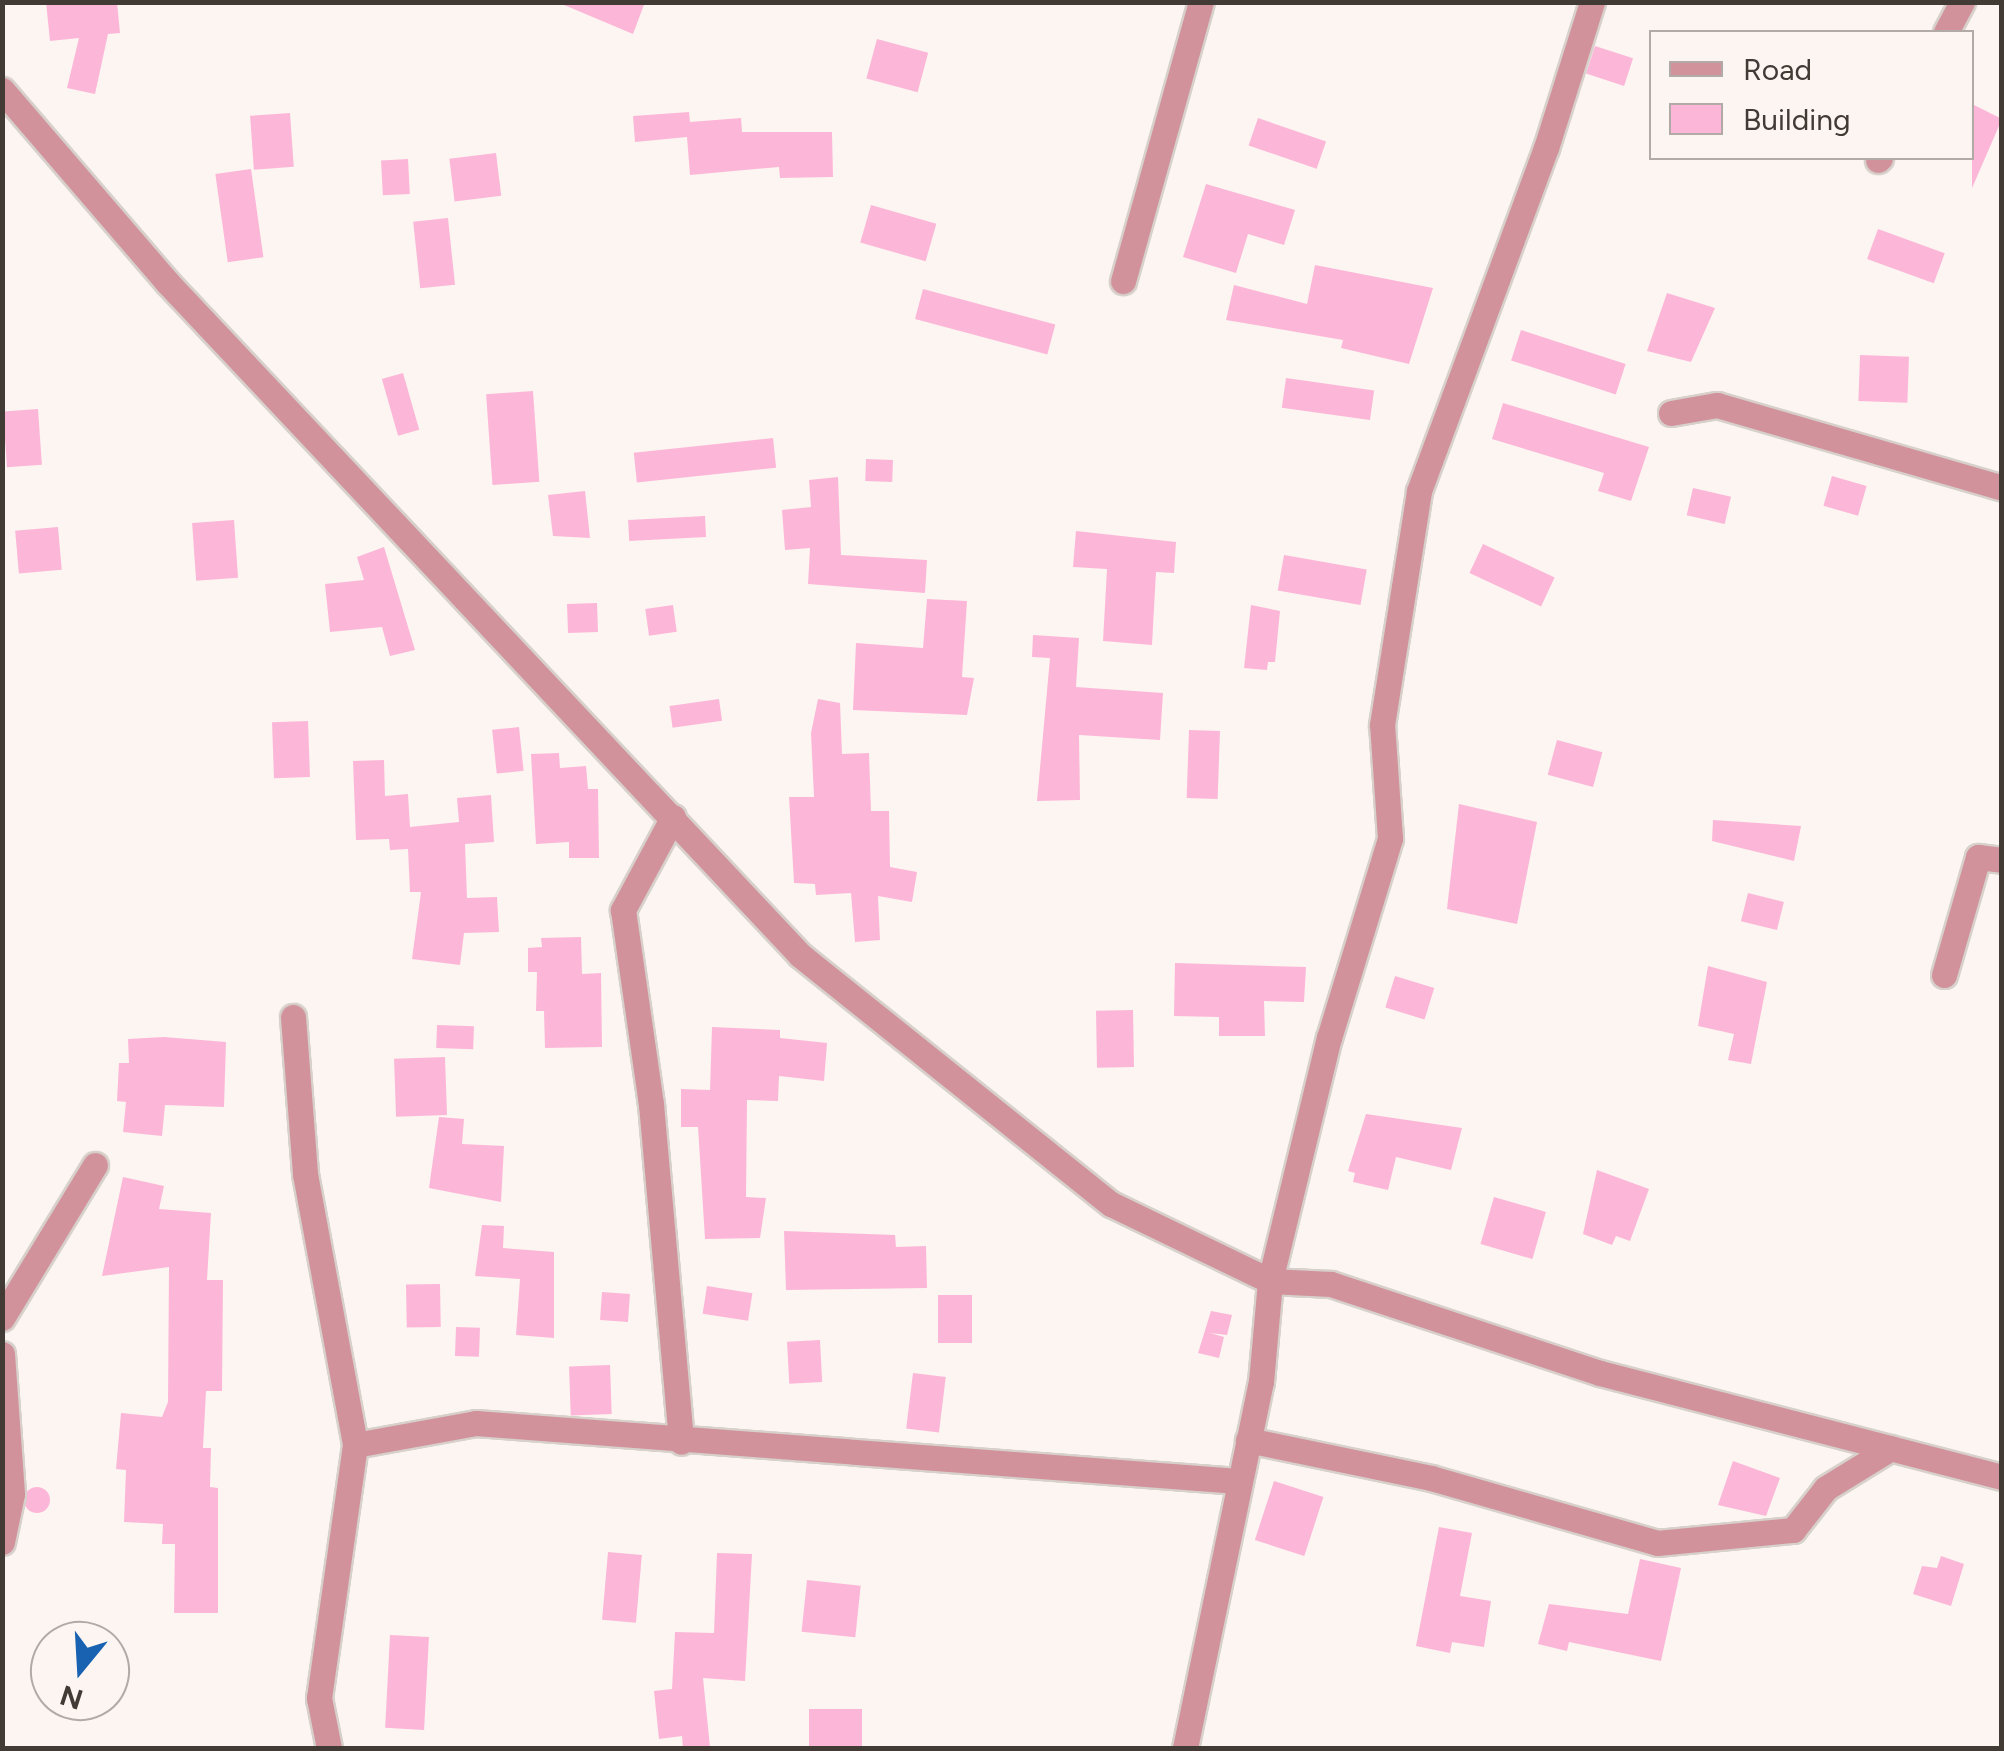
<!DOCTYPE html>
<style>
body{margin:0}
#map{position:relative;width:2004px;height:1751px;overflow:hidden;background:#fdf5f1;font-family:Figtree,sans-serif}
div>[style]{position:absolute}
[style*='--x']{left:calc(var(--x)*1px);top:calc(var(--y)*1px);width:calc(var(--w)*1px);rotate:calc(var(--a)*1deg)}
.building>*{inset:0;background:#fcb7d8;transform-origin:0 0}
.round{border-radius:50%}
.roads{filter:drop-shadow(2px 0 #d7d0cb) drop-shadow(-2px 0 #d7d0cb) drop-shadow(0 2px #d7d0cb) drop-shadow(0 -2px #d7d0cb)}
.minor>*{height:25px;margin:-12.5px;padding:0 12.5px;transform-origin:12.5px;border-radius:12.5px;background:#d1929c}
span{translate:-50% -50%;white-space:nowrap;text-align:center;line-height:1.15;-webkit-text-stroke:8px #fdf5f1;paint-order:stroke}
.frame{position:absolute;inset:0;border:5px solid #413a35;pointer-events:none}
.legend{position:absolute;left:1649px;top:30px;width:325px;height:130px;box-sizing:border-box;background:#fdf5f1;border:2px solid #b2aaa6;margin:0;padding:12px 18px;list-style:none;font-size:30px;color:#413a35}
.legend li{display:flex;align-items:center;gap:20px;height:50px}
.legend b{width:50px;border:2px solid #b2aaa6}
.north{position:absolute;left:30px;top:1621px;width:100px;height:100px;box-sizing:border-box;background:#fdf5f1;border:2px solid #b2aaa6;border-radius:50%;rotate:198deg;font-size:28px;font-weight:700;line-height:40px;text-align:center;color:#413a35}
.north::after{content:'';display:block;margin:auto;width:35px;height:45px;background:#1862b1;clip-path:polygon(50% 0,100% 100%,50% 72%,0 100%)}
</style>
<div id="map">
<div class="building">
<div style="clip-path:polygon(46px 2px,117px 2px,120px 33px,108px 34px,95px 94px,67px 88px,79px 38px,50px 41px)"></div>
<div style="clip-path:polygon(557px 2px,645px 2px,633px 34px)"></div>
<div style="left:877px;top:39px;width:53px;height:41px;rotate:15deg"></div>
<div style="left:1595px;top:46px;width:40px;height:29px;rotate:18deg"></div>
<div style="clip-path:polygon(1972px 104px,2002px 119px,1972px 188px)"></div>
<div style="clip-path:polygon(689px 112px,690px 122px,741px 118px,742px 132px,832px 132px,833px 177px,780px 178px,779px 167px,690px 175px,687px 137px,635px 142px,633px 116px)"></div>
<div style="left:290px;top:113px;width:54px;height:40px;rotate:86deg"></div>
<div style="left:1258px;top:118px;width:72px;height:29px;rotate:19deg"></div>
<div style="left:496px;top:153px;width:43px;height:47px;rotate:83deg"></div>
<div style="left:408px;top:159px;width:35px;height:27px;rotate:87deg"></div>
<div style="left:251px;top:169px;width:89px;height:36px;rotate:82deg"></div>
<div style="clip-path:polygon(1206px 184px,1295px 210px,1284px 245px,1248px 234px,1236px 273px,1183px 257px)"></div>
<div style="left:871px;top:205px;width:68px;height:39px;rotate:16deg"></div>
<div style="left:448px;top:218px;width:67px;height:35px;rotate:84deg"></div>
<div style="left:1878px;top:229px;width:71px;height:32px;rotate:20deg"></div>
<div style="clip-path:polygon(1315px 265px,1433px 288px,1409px 364px,1341px 348px,1343px 340px,1226px 320px,1234px 285px,1307px 304px)"></div>
<div style="left:923px;top:289px;width:137px;height:31px;rotate:15deg"></div>
<div style="clip-path:polygon(1667px 293px,1715px 308px,1691px 362px,1647px 351px)"></div>
<div style="left:1521px;top:330px;width:110px;height:32px;rotate:18deg"></div>
<div style="left:1860px;top:355px;width:49px;height:46px;rotate:2deg"></div>
<div style="left:403px;top:373px;width:59px;height:22px;rotate:74deg"></div>
<div style="left:1286px;top:378px;width:89px;height:30px;rotate:8deg"></div>
<div style="left:533px;top:391px;width:91px;height:47px;rotate:86deg"></div>
<div style="clip-path:polygon(1503px 403px,1649px 447px,1631px 501px,1598px 491px,1604px 473px,1492px 439px)"></div>
<div style="left:38px;top:409px;width:56px;height:35px;rotate:86deg"></div>
<div style="left:773px;top:438px;width:30px;height:140px;rotate:84deg"></div>
<div style="left:866px;top:459px;width:27px;height:22px;rotate:2deg"></div>
<div style="left:1832px;top:476px;width:36px;height:31px;rotate:16deg"></div>
<div style="clip-path:polygon(838px 477px,841px 555px,927px 560px,925px 593px,808px 584px,810px 548px,785px 550px,782px 510px,811px 507px,809px 480px)"></div>
<div style="left:1693px;top:488px;width:39px;height:28px;rotate:13deg"></div>
<div style="clip-path:polygon(585px 491px,590px 538px,553px 536px,548px 495px)"></div>
<div style="left:705px;top:516px;width:21px;height:77px;rotate:87deg"></div>
<div style="left:234px;top:520px;width:58px;height:42px;rotate:86deg"></div>
<div style="left:58px;top:527px;width:43px;height:43px;rotate:85deg"></div>
<div style="clip-path:polygon(1076px 531px,1176px 542px,1174px 573px,1156px 572px,1152px 645px,1103px 641px,1107px 569px,1073px 567px)"></div>
<div style="left:1483px;top:544px;width:79px;height:32px;rotate:25deg"></div>
<div style="clip-path:polygon(384px 547px,415px 650px,390px 656px,382px 627px,330px 632px,325px 584px,364px 580px,357px 557px)"></div>
<div style="left:1284px;top:555px;width:84px;height:36px;rotate:10deg"></div>
<div style="clip-path:polygon(927px 599px,967px 601px,962px 677px,974px 678px,967px 715px,853px 710px,856px 643px,923px 648px)"></div>
<div style="left:597px;top:603px;width:29px;height:30px;rotate:88deg"></div>
<div style="left:673px;top:605px;width:27px;height:28px;rotate:82deg"></div>
<div style="clip-path:polygon(1251px 605px,1280px 611px,1275px 662px,1268px 662px,1267px 670px,1244px 668px)"></div>
<div style="clip-path:polygon(1033px 635px,1079px 638px,1076px 687px,1163px 693px,1160px 740px,1079px 735px,1080px 800px,1037px 801px,1050px 658px,1032px 657px)"></div>
<div style="left:719px;top:699px;width:22px;height:50px;rotate:82deg"></div>
<div style="clip-path:polygon(818px 699px,840px 703px,842px 754px,869px 753px,871px 811px,889px 811px,890px 867px,917px 872px,912px 902px,878px 896px,880px 940px,855px 942px,851px 893px,816px 895px,815px 884px,794px 883px,789px 797px,814px 797px,811px 733px)"></div>
<div style="left:308px;top:721px;width:56px;height:36px;rotate:88deg"></div>
<div style="left:519px;top:727px;width:44px;height:27px;rotate:84deg"></div>
<div style="left:1189px;top:730px;width:31px;height:68px;rotate:2deg"></div>
<div style="left:1557px;top:740px;width:47px;height:36px;rotate:15deg"></div>
<div style="clip-path:polygon(559px 753px,560px 768px,586px 766px,588px 789px,598px 789px,599px 858px,569px 858px,569px 842px,536px 844px,531px 754px)"></div>
<div style="clip-path:polygon(384px 760px,385px 796px,408px 794px,410px 827px,459px 822px,457px 798px,491px 795px,494px 842px,465px 844px,467px 898px,497px 897px,499px 932px,464px 933px,460px 965px,412px 959px,421px 892px,410px 892px,408px 849px,390px 850px,389px 839px,356px 840px,353px 761px)"></div>
<div style="clip-path:polygon(1459px 804px,1537px 822px,1517px 924px,1447px 909px)"></div>
<div style="clip-path:polygon(1713px 820px,1801px 826px,1794px 861px,1712px 841px)"></div>
<div style="left:1748px;top:893px;width:37px;height:29px;rotate:14deg"></div>
<div style="clip-path:polygon(581px 937px,582px 974px,601px 973px,602px 1047px,545px 1048px,544px 1011px,536px 1011px,537px 972px,528px 972px,528px 948px,542px 947px,541px 938px)"></div>
<div style="clip-path:polygon(1175px 963px,1306px 967px,1304px 1002px,1264px 1001px,1265px 1036px,1219px 1036px,1219px 1017px,1174px 1016px)"></div>
<div style="clip-path:polygon(1708px 966px,1767px 982px,1751px 1064px,1728px 1060px,1734px 1034px,1698px 1026px)"></div>
<div style="left:1395px;top:976px;width:41px;height:33px;rotate:17deg"></div>
<div style="left:1133px;top:1010px;width:57px;height:37px;rotate:89deg"></div>
<div style="left:437px;top:1025px;width:37px;height:23px;rotate:2deg"></div>
<div style="clip-path:polygon(712px 1027px,780px 1030px,780px 1038px,827px 1043px,824px 1081px,779px 1076px,778px 1101px,747px 1100px,746px 1197px,766px 1198px,760px 1238px,705px 1239px,698px 1127px,681px 1127px,681px 1089px,710px 1090px)"></div>
<div style="clip-path:polygon(164px 1037px,226px 1042px,224px 1107px,165px 1105px,162px 1136px,123px 1132px,126px 1102px,117px 1101px,119px 1063px,129px 1063px,128px 1039px)"></div>
<div style="left:445px;top:1057px;width:58px;height:51px;rotate:88deg"></div>
<div style="clip-path:polygon(1366px 1114px,1462px 1128px,1451px 1170px,1396px 1157px,1388px 1190px,1353px 1182px,1355px 1173px,1348px 1171px)"></div>
<div style="clip-path:polygon(439px 1117px,464px 1119px,462px 1144px,504px 1146px,501px 1202px,429px 1188px)"></div>
<div style="clip-path:polygon(1597px 1170px,1649px 1189px,1630px 1241px,1616px 1236px,1612px 1245px,1583px 1234px)"></div>
<div style="clip-path:polygon(123px 1177px,164px 1186px,159px 1209px,211px 1213px,207px 1280px,223px 1280px,222px 1391px,206px 1391px,203px 1448px,211px 1448px,210px 1487px,218px 1488px,218px 1613px,174px 1613px,175px 1544px,162px 1544px,163px 1524px,124px 1522px,126px 1470px,116px 1469px,121px 1413px,162px 1417px,168px 1402px,169px 1267px,102px 1276px)"></div>
<div style="left:1494px;top:1197px;width:54px;height:49px;rotate:16deg"></div>
<div style="clip-path:polygon(482px 1225px,504px 1226px,503px 1248px,554px 1252px,554px 1338px,516px 1335px,520px 1279px,475px 1276px)"></div>
<div style="clip-path:polygon(784px 1231px,895px 1235px,896px 1247px,926px 1246px,927px 1288px,786px 1290px)"></div>
<div style="left:440px;top:1284px;width:43px;height:34px;rotate:89deg"></div>
<div style="left:707px;top:1286px;width:46px;height:28px;rotate:9deg"></div>
<div style="left:602px;top:1292px;width:28px;height:28px;rotate:4deg"></div>
<div style="left:938px;top:1295px;width:34px;height:48px"></div>
<div style="clip-path:polygon(1211px 1311px,1232px 1315px,1227px 1335px,1210px 1333px,1224px 1337px,1219px 1358px,1198px 1353px)"></div>
<div style="left:456px;top:1327px;width:24px;height:29px;rotate:2deg"></div>
<div style="left:820px;top:1340px;width:42px;height:33px;rotate:87deg"></div>
<div style="left:610px;top:1365px;width:49px;height:41px;rotate:88deg"></div>
<div style="left:913px;top:1373px;width:33px;height:56px;rotate:7deg"></div>
<div style="clip-path:polygon(1733px 1461px,1780px 1478px,1766px 1516px,1718px 1505px)"></div>
<div style="left:1274px;top:1481px;width:52px;height:62px;rotate:18deg"></div>
<div class="round" style="left:24px;top:1487px;width:26px;height:26px"></div>
<div style="clip-path:polygon(1439px 1527px,1472px 1533px,1460px 1596px,1491px 1601px,1484px 1647px,1452px 1642px,1450px 1653px,1416px 1646px)"></div>
<div style="left:608px;top:1552px;width:34px;height:68px;rotate:5deg"></div>
<div style="clip-path:polygon(717px 1553px,752px 1554px,745px 1681px,703px 1678px,710px 1747px,683px 1748px,682px 1736px,659px 1739px,654px 1691px,672px 1689px,675px 1632px,714px 1633px)"></div>
<div style="clip-path:polygon(1941px 1556px,1964px 1564px,1951px 1606px,1913px 1594px,1922px 1566px,1937px 1568px)"></div>
<div style="clip-path:polygon(1640px 1559px,1681px 1568px,1661px 1661px,1569px 1642px,1567px 1651px,1538px 1644px,1549px 1604px,1628px 1614px)"></div>
<div style="left:807px;top:1580px;width:54px;height:52px;rotate:6deg"></div>
<div style="left:390px;top:1635px;width:39px;height:93px;rotate:3deg"></div>
<div style="left:862px;top:1709px;width:39px;height:53px;rotate:90deg"></div>
</div>
<div class="roads">
<div class="minor">
<div style="--x:1946;--y:32;--w:34;--a:-62"></div>
<div style="--x:2;--y:90;--w:253;--a:49.3"></div>
<div style="--x:167;--y:282;--w:924;--a:46.75"></div>
<div style="--x:800;--y:955;--w:398;--a:38.7"></div>
<div style="--x:1111;--y:1204;--w:177;--a:25.8"></div>
<div style="--x:1270;--y:1281;--w:61;--a:2.8"></div>
<div style="--x:1331;--y:1284;--w:283;--a:18.3"></div>
<div style="--x:1600;--y:1373;--w:415;--a:14.5"></div>
<div style="--x:1878;--y:160;--w:3;--a:-45"></div>
<div style="--x:1123;--y:281;--w:290;--a:-74.4"></div>
<div style="--x:1671;--y:413;--w:47;--a:-9.9"></div>
<div style="--x:1717;--y:405;--w:297;--a:16.2"></div>
<div style="--x:673;--y:817;--w:106;--a:118.3"></div>
<div style="--x:623;--y:910;--w:196;--a:81.8"></div>
<div style="--x:651;--y:1104;--w:339;--a:84.9"></div>
<div style="--x:1944;--y:975;--w:123;--a:-73.9"></div>
<div style="--x:1978;--y:857;--w:24;--a:7"></div>
<div style="--x:293;--y:1017;--w:157;--a:85.6"></div>
<div style="--x:305;--y:1174;--w:276;--a:79.5"></div>
<div style="--x:355;--y:1445;--w:256;--a:98.1"></div>
<div style="--x:319;--y:1698;--w:51;--a:78.7"></div>
<div style="--x:2;--y:1318;--w:179;--a:-58.7"></div>
<div style="--x:2;--y:1354;--w:140;--a:85.9"></div>
<div style="--x:12;--y:1494;--w:49;--a:101.8"></div>
<div style="--x:1248;--y:1440;--w:187;--a:11.7"></div>
<div style="--x:1431;--y:1478;--w:235;--a:16"></div>
<div style="--x:1657;--y:1543;--w:137;--a:-5.5"></div>
<div style="--x:1793;--y:1530;--w:53;--a:-51.8"></div>
<div style="--x:1826;--y:1488;--w:76;--a:-31.6"></div>
<div style="--x:355;--y:1445;--w:123;--a:-10.3"></div>
<div style="--x:476;--y:1423;--w:764;--a:4.35"></div>
<div style="--x:1185;--y:1748;--w:374;--a:-78.3"></div>
<div style="--x:1261;--y:1382;--w:101;--a:-84.9"></div>
<div style="--x:1270;--y:1281;--w:250;--a:-76.4"></div>
<div style="--x:1329;--y:1038;--w:209;--a:-73"></div>
<div style="--x:1390;--y:838;--w:113;--a:-94"></div>
<div style="--x:1382;--y:725;--w:237;--a:-81"></div>
<div style="--x:1419;--y:491;--w:366;--a:-69.7"></div>
<div style="--x:1546;--y:148;--w:153;--a:-72.5"></div>
</div>
</div>
<div class="frame"></div>
<ul class="legend">
<li><b style="height:12px;background:#d1929c"></b>Road</li>
<li><b style="height:28px;background:#fcb7d8"></b>Building</li>
</ul>
<div class="north">N</div>
</div>
